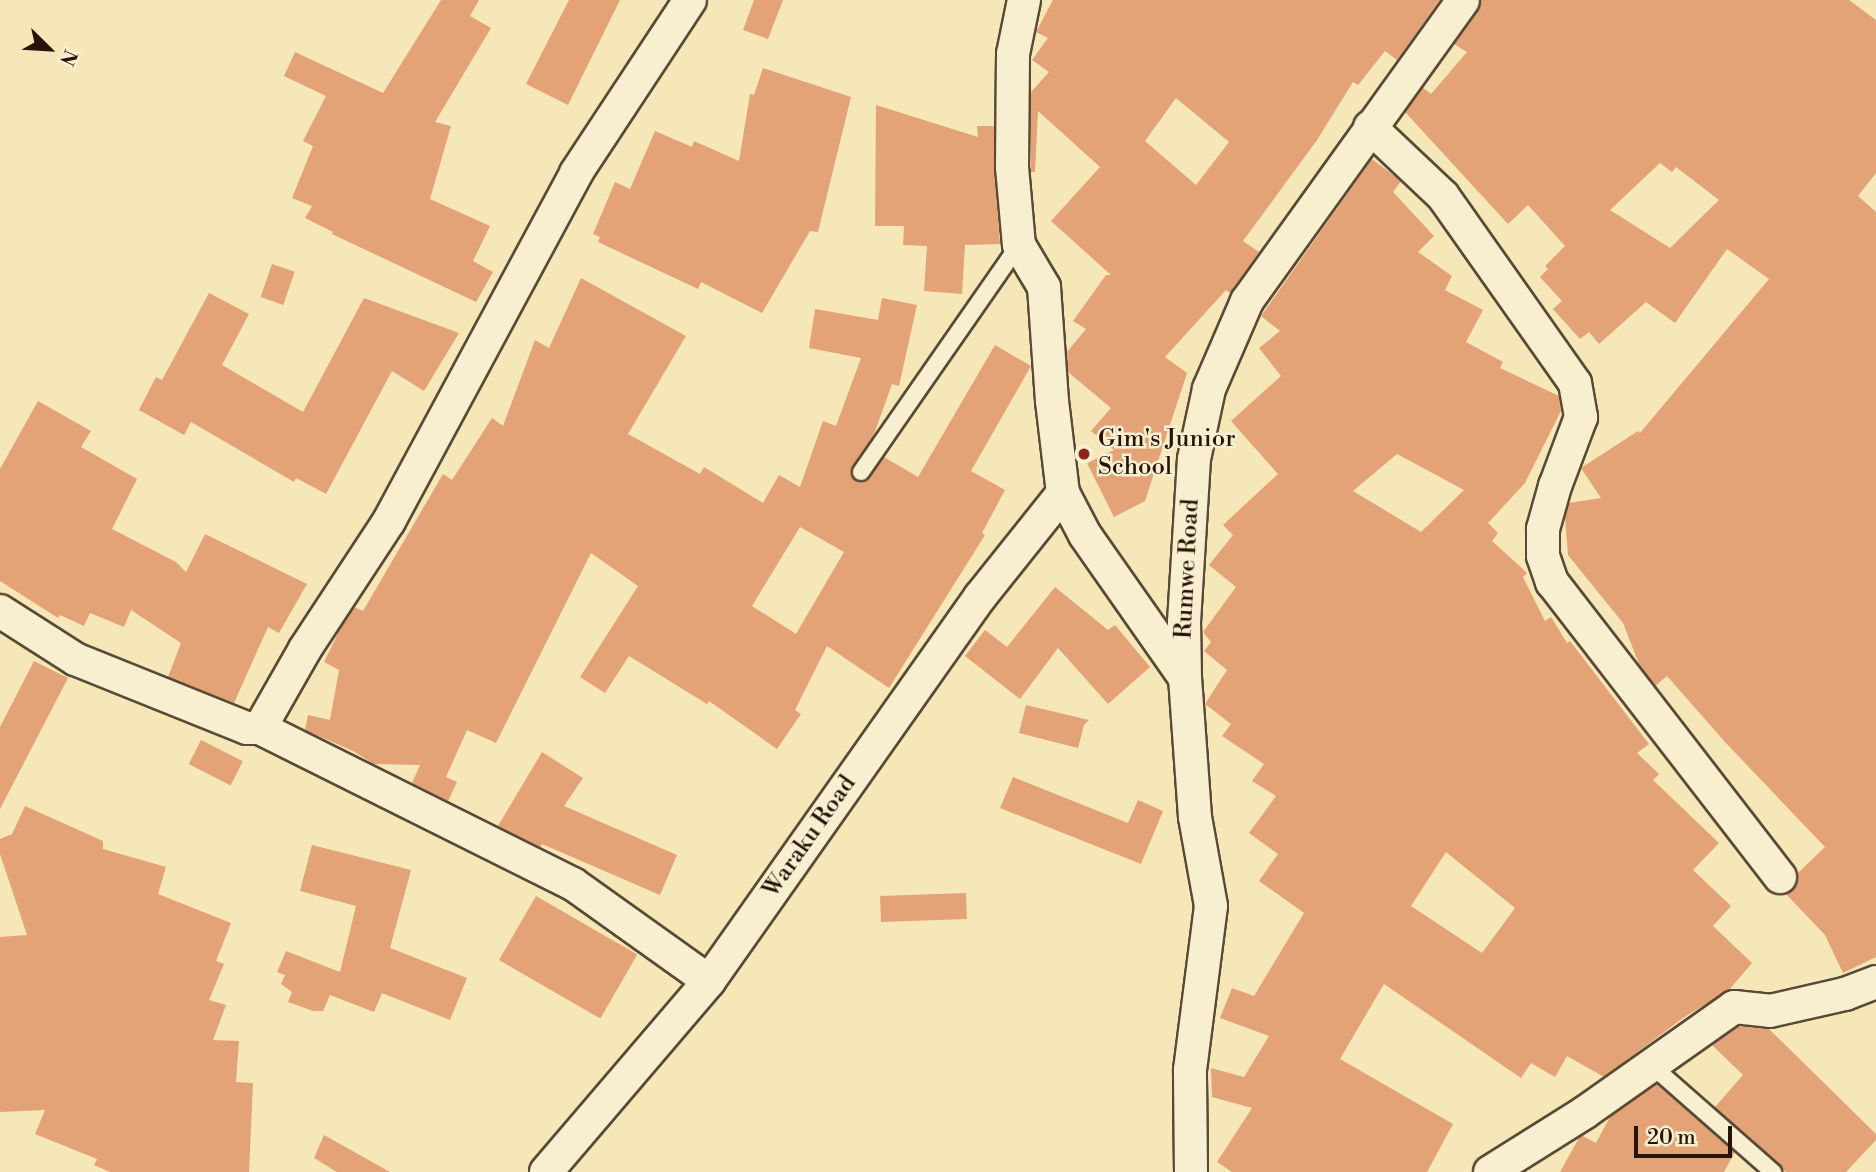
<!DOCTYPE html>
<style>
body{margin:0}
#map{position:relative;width:1876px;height:1172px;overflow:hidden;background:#f5e7b8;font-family:"Libre Bodoni",serif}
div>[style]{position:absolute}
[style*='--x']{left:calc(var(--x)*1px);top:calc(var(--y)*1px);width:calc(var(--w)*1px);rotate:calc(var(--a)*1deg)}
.building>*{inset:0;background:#e4a277;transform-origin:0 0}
.roads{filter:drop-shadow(2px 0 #5a4935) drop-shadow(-2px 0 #5a4935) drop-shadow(0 2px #5a4935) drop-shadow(0 -2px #5a4935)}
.lane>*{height:16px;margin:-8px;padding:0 8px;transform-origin:8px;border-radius:8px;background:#f8efd1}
.street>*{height:32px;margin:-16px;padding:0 16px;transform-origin:16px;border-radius:16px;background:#f8efd1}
.dots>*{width:19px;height:19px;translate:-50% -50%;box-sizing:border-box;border:4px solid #f8efd1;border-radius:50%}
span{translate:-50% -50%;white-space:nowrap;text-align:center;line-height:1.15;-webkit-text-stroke:5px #f8efd1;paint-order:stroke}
.poi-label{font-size:24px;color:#261409}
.left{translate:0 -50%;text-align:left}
.street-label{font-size:24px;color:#261409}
.north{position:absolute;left:14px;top:14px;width:70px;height:70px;-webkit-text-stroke:5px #f8efd1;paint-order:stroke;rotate:114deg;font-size:19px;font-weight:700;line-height:28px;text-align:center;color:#261409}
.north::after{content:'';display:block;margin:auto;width:24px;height:32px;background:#261409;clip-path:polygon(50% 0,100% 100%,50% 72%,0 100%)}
.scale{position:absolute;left:1634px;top:1126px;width:98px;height:32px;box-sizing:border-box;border:4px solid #261409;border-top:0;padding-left:9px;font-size:21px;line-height:24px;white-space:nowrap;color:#261409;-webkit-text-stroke:5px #f8efd1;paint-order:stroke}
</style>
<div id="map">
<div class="building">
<div style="clip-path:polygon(441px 0,479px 0,470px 16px,491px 28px,435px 122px,451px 126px,430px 199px,490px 226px,473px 261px,493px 272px,476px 302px,332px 234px,333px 232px,305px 218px,312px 206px,292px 198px,313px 146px,303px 141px,326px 96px,284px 76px,295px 52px,383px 93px)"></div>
<div style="clip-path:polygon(569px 0,620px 0,568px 105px,526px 84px)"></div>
<div style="clip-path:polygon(754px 0,783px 0,768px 39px,743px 30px)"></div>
<div style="clip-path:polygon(evenodd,1053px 0,1440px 0,1397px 60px,1385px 51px,1358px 85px,1353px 82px,1317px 140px,1243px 241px,1259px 252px,1230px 293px,1226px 290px,1165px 357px,1187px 373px,1145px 501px,1114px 517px,1087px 463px,1114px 450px,1091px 431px,1111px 408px,1068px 372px,1067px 352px,1086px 329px,1073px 321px,1106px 275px,1111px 275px,1051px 221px,1100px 167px,1038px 111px,1035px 172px,1031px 172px,1031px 92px,1049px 72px,1032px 60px,1048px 38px,1036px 32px,1053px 0,1176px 98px,1229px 142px,1196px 185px,1145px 141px,1176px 98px)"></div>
<div style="clip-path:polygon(evenodd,1481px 0,1849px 0,1876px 20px,1876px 173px,1858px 196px,1876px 212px,1876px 957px,1843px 973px,1825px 935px,1786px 894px,1797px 885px,1798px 873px,1825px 847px,1725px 742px,1667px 676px,1655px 686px,1639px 664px,1623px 623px,1568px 555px,1565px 517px,1569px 503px,1601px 498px,1581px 468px,1638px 431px,1640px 433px,1769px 279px,1727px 249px,1675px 323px,1646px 302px,1599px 344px,1589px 332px,1580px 339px,1553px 309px,1562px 301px,1540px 277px,1548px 269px,1545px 266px,1565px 246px,1528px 205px,1508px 224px,1405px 112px,1423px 88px,1431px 94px,1467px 52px,1454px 44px,1478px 11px,1481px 0,1660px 163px,1672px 172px,1676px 167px,1719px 200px,1670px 248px,1610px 210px,1660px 163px)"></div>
<div style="clip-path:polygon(763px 68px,851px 97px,818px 232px,810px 231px,762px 313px,701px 282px,698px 289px,598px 242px,600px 237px,593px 234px,615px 182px,630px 189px,655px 131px,692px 147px,694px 141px,739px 161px,750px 94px,754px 95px)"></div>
<div style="clip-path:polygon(876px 105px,978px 137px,977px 126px,994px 126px,994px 169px,1000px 244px,965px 245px,962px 294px,924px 291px,927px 246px,903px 245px,904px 226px,875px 226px)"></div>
<div style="clip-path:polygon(evenodd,1372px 159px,1401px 181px,1393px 192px,1434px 236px,1418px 252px,1452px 276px,1445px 290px,1483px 310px,1466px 342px,1503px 362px,1500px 368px,1559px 396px,1561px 411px,1525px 483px,1488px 523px,1498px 533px,1492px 541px,1527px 573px,1523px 577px,1545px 621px,1551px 617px,1567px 643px,1570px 641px,1649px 744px,1637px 753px,1659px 774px,1653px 780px,1719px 843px,1693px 870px,1731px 906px,1713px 926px,1752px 963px,1729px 990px,1683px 1018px,1604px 1077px,1567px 1056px,1555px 1077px,1531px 1063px,1521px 1078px,1384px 984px,1340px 1059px,1453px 1124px,1427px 1172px,1232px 1172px,1217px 1162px,1252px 1108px,1212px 1097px,1211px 1068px,1244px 1077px,1269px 1036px,1220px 1018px,1232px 988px,1254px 996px,1304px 913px,1259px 881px,1278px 854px,1249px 833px,1276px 796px,1252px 781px,1264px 764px,1222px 736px,1231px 724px,1205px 704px,1227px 670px,1204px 651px,1211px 642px,1203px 632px,1236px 587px,1209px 565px,1233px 535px,1223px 525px,1278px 474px,1231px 421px,1281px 376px,1259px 348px,1280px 331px,1261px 316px,1372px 159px,1397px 454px,1464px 490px,1421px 532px,1353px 491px,1397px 454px,1372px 159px,1446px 852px,1515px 908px,1482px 953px,1411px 906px,1446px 852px)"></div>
<div style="left:272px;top:264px;width:24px;height:35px;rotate:19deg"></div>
<div style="clip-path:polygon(evenodd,581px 278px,686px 336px,628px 434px,700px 474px,704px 467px,763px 503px,779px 475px,800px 487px,823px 421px,836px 426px,861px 358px,809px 348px,815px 309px,878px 320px,882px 298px,917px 305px,899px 386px,892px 384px,873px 437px,852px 467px,852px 477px,859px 482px,866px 481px,884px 457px,918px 477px,995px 345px,1031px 366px,971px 471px,1005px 490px,982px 533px,985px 535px,889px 688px,827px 646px,795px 710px,801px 714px,777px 749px,709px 701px,707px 704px,629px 656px,605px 693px,580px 677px,638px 586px,591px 553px,496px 743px,467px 730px,446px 777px,457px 782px,448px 801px,412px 783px,420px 765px,374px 764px,353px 751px,305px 730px,308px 715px,330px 720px,339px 670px,324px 662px,341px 627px,354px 607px,363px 611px,443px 474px,452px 480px,492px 418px,503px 426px,535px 340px,549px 348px,581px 278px,800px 527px,844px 552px,796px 634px,752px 606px,800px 527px)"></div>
<div style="clip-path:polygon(209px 293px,249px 314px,222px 365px,303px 412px,364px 298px,459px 333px,424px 391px,392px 371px,326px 494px,296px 478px,294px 482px,191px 422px,184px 435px,139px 410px,156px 377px,162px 380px)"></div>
<div style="clip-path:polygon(38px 401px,91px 431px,81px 447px,137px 479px,112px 529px,176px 562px,186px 572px,205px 534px,307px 584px,279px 633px,268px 627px,234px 703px,168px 677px,181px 643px,131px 610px,124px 627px,90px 613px,84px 626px,60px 615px,58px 618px,0 581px,0 469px)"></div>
<div style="clip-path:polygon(1055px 587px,1108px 630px,1115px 625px,1150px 667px,1108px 704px,1058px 648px,1020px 699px,965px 656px,985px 630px,1007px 647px)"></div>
<div style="clip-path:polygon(34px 661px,68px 678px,0 809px,0 727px)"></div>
<div style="clip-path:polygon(1026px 705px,1089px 720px,1084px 725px,1078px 748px,1019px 733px)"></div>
<div style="left:201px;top:740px;width:47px;height:27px;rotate:27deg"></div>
<div style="clip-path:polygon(542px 752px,583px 778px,564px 806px,677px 855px,660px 895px,542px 844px,540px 847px,498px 826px)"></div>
<div style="clip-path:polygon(1013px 777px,1128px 823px,1138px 800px,1163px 811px,1141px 864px,1000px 808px)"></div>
<div style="clip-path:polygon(25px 806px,103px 841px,103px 849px,166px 867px,158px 894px,231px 923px,216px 961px,224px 964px,209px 1000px,226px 1005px,213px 1040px,239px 1041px,236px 1082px,253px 1083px,249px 1172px,110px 1172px,94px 1165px,97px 1159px,35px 1134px,45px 1110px,0 1112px,0 937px,27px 935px,0 854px,0 839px,12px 834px)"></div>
<div style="clip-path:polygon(312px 845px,411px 870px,390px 948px,467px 978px,450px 1020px,382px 993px,374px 1012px,330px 995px,323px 1011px,313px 1011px,288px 1002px,292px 992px,281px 984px,285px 975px,277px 972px,286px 951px,340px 972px,356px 906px,300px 891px)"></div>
<div style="left:966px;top:893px;width:26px;height:86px;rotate:88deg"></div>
<div style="left:536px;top:896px;width:117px;height:74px;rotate:30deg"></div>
<div style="clip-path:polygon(1739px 1026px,1769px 1029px,1876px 1134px,1876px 1140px,1846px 1172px,1786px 1172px,1715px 1107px,1743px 1075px,1712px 1045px)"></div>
<div style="clip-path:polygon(1657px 1084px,1735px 1152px,1724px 1172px,1560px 1172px,1579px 1138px,1583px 1136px,1596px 1143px,1610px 1117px)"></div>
<div style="clip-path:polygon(324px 1135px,390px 1172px,337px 1172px,314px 1158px)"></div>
</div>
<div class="roads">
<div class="lane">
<div style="--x:861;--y:472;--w:277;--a:-55.2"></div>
<div style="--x:1650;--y:1064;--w:164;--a:41.3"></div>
</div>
<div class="street">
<div style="--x:1024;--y:0;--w:55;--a:101.5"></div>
<div style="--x:1013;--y:54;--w:113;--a:90.5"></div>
<div style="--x:1012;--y:167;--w:78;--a:84.9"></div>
<div style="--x:1019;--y:245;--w:49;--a:59.2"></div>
<div style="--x:1044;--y:287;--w:114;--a:86"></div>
<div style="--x:1052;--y:401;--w:93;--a:83.2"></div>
<div style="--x:1063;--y:493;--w:47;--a:62.4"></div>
<div style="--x:1085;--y:535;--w:174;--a:55"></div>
<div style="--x:1370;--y:127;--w:100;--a:43.4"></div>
<div style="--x:1443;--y:196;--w:229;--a:54.8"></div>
<div style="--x:1575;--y:383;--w:35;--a:80"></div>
<div style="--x:1581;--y:417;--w:74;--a:110.6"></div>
<div style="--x:1555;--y:486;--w:45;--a:105.6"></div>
<div style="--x:1543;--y:529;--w:27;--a:90"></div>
<div style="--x:1543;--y:556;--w:28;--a:71"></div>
<div style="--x:1552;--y:582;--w:373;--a:52.3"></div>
<div style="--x:0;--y:611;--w:89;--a:32.6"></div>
<div style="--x:75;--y:659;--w:185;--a:21.9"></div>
<div style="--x:247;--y:728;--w:13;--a:0"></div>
<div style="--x:260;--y:728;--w:91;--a:-60.3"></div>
<div style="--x:305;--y:649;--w:153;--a:-56.7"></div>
<div style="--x:389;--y:521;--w:395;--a:-61.7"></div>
<div style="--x:576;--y:173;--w:207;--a:-56.6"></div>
<div style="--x:260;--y:728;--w:350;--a:26.5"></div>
<div style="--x:573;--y:884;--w:167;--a:35.5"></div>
<div style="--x:546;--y:1172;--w:251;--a:-49.5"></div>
<div style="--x:709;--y:981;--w:470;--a:-54.8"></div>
<div style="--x:980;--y:597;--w:133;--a:-51.4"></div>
<div style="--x:1191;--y:1172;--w:102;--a:-90.6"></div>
<div style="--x:1190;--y:1070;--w:165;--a:-82.7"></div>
<div style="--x:1211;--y:906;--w:90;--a:-100.2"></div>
<div style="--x:1195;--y:817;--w:139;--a:-94.1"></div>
<div style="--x:1185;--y:678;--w:56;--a:-91"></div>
<div style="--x:1184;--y:622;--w:163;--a:-86.5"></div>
<div style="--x:1194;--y:459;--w:72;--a:-77.9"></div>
<div style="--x:1209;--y:389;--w:96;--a:-66.6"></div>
<div style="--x:1247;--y:301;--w:370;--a:-54.3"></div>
<div style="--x:1490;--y:1172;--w:111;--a:-32.1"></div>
<div style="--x:1584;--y:1113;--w:184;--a:-35.2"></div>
<div style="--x:1734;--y:1007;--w:36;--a:6"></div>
<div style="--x:1770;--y:1011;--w:77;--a:-12.8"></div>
<div style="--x:1845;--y:994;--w:33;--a:-21"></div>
</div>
</div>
<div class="dots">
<div style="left:1084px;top:454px;background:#8f2418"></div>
</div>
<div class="poi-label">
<span class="left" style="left:1098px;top:454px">Gim's Junior<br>School</span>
</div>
<div class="street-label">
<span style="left:1188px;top:569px;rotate:-87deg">Rumwe Road</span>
<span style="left:810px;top:837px;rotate:-55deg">Waraku Road</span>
</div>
<div class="north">N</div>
<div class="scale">20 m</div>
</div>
